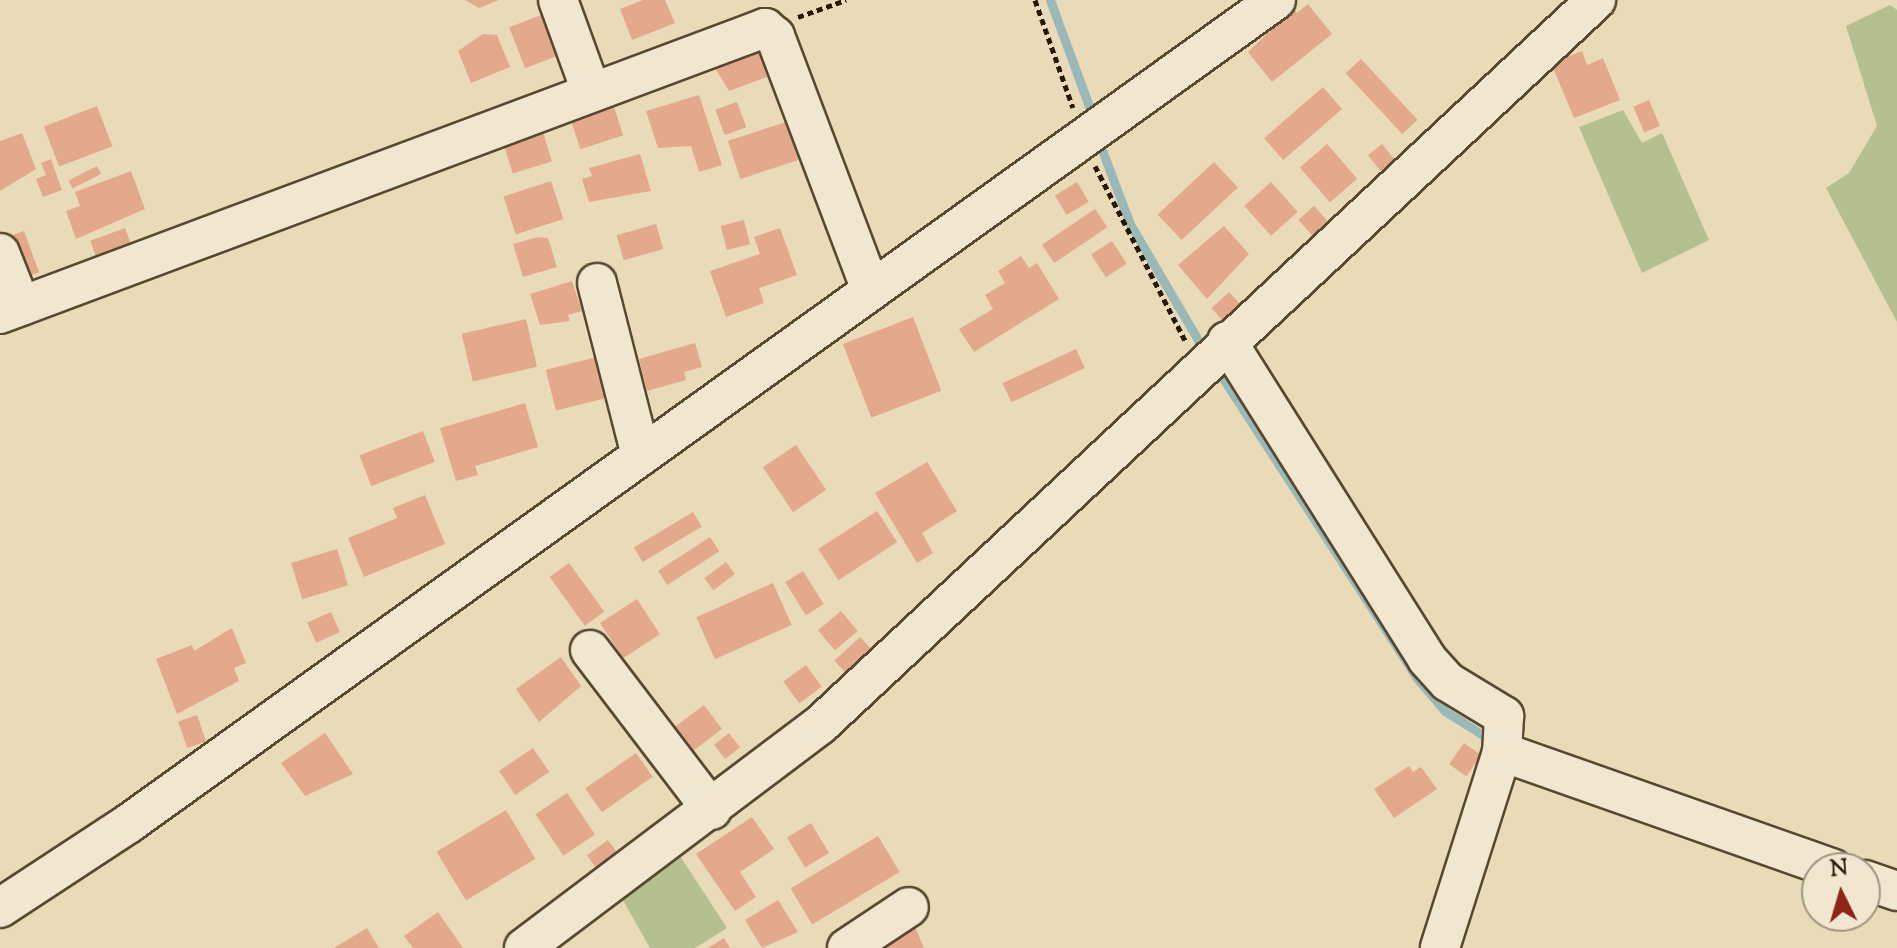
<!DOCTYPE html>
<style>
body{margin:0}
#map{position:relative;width:1897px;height:948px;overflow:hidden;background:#e9dab8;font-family:"Sorts Mill Goudy",serif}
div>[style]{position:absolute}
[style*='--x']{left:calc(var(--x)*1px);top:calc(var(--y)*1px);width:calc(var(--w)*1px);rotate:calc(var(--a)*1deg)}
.green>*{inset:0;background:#b5c090}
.stream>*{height:9px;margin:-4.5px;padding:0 4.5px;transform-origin:4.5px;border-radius:4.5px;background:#9ab8b8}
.building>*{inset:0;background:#e4a98d;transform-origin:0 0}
.path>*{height:5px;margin-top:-2.5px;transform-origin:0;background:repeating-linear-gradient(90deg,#271803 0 6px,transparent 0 10px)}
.roads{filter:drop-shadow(2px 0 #584830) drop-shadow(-2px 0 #584830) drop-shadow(0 2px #584830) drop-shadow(0 -2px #584830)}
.minor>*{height:38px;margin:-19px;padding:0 19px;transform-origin:19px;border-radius:19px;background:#f1e7d1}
span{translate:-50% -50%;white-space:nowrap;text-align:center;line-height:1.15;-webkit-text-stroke:8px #f1e7d1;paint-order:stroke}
.north{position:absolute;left:1801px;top:852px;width:80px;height:80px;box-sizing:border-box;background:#f1e7d1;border:2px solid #a0947f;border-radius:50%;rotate:355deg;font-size:22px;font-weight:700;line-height:32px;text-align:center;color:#271803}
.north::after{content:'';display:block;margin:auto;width:28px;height:36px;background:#8f2418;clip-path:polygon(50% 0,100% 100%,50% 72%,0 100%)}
</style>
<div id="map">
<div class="green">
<div style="clip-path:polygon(1890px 5px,1897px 10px,1897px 322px,1826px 188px,1849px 173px,1877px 126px,1846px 26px)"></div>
<div style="clip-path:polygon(1623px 110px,1642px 143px,1662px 133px,1709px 240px,1642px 273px,1579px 127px)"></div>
<div style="clip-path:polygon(680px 856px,727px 928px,695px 948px,650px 948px,620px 895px)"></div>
</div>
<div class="stream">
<div style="--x:1050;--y:0;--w:116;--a:69.8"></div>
<div style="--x:1102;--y:150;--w:79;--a:69.3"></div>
<div style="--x:1130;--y:224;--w:140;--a:59.6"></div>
<div style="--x:1217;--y:369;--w:367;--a:57.1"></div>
<div style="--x:1416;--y:677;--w:45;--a:49.5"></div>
<div style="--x:1445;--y:711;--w:49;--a:32.4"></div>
</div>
<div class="building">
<div style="clip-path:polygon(465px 0,499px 0,479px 8px)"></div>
<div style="clip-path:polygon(643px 0,665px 0,675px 23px,632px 40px,620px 9px)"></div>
<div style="clip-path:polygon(1308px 4px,1332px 34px,1272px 82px,1248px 52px,1294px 8px,1297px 13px)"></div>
<div style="left:541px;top:15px;width:44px;height:34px;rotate:69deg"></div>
<div style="clip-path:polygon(483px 34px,497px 35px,510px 67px,471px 83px,458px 51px)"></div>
<div style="clip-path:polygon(763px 41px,775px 74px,729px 91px,710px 60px)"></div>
<div style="clip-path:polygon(1582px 51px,1587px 65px,1603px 58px,1620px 100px,1574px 118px,1551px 63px)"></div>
<div style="left:1361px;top:59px;width:83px;height:21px;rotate:47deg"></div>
<div style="left:1323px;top:87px;width:29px;height:78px;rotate:49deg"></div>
<div style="clip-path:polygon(699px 95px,722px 165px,699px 172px,691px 146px,658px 148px,646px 111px)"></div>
<div style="left:1649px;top:100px;width:28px;height:17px;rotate:67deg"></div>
<div style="left:612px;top:101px;width:36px;height:45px;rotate:72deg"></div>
<div style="left:737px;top:102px;width:27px;height:23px;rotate:70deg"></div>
<div style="left:97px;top:106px;width:43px;height:57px;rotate:69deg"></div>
<div style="left:786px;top:122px;width:40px;height:61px;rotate:72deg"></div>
<div style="left:542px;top:129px;width:34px;height:41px;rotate:73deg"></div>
<div style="clip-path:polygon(22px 133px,36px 169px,0 191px,0 141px)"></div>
<div style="left:1327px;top:144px;width:46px;height:36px;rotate:49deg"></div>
<div style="left:1382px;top:144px;width:22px;height:18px;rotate:51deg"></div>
<div style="clip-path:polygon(640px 154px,651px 191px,589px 202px,582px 179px,592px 176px,589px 168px)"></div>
<div style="clip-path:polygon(51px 159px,62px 190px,43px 197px,36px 179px,46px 175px,41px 163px)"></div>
<div style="left:1214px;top:162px;width:35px;height:77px;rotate:47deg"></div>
<div style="left:97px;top:166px;width:9px;height:32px;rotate:63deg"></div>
<div style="clip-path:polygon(131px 171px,145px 209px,76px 239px,66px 211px,80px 206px,75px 192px)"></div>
<div style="left:551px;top:181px;width:40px;height:50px;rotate:72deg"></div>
<div style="left:1077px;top:182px;width:23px;height:26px;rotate:59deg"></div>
<div style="left:1271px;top:182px;width:40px;height:36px;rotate:48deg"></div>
<div style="left:1314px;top:206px;width:25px;height:21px;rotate:48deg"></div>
<div style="left:1095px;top:209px;width:22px;height:64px;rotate:56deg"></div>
<div style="left:744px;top:220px;width:25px;height:24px;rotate:76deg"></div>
<div style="left:656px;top:224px;width:26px;height:41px;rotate:74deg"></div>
<div style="clip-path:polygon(1224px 226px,1249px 254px,1207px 299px,1178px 265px)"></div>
<div style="left:125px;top:228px;width:23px;height:37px;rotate:70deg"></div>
<div style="clip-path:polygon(780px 228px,797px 275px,759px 288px,764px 303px,726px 317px,710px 271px,760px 254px,754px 237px)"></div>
<div style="left:24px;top:231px;width:44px;height:20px;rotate:70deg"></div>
<div style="clip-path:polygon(538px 237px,548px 238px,557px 267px,523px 277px,513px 244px)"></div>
<div style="left:1112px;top:241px;width:27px;height:25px;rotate:57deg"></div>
<div style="clip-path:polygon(1021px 256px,1029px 268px,1037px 263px,1059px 299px,974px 352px,959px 329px,993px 309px,985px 295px,1005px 283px,998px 271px)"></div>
<div style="clip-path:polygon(572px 281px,582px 311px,568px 315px,570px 321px,540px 325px,530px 294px)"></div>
<div style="left:1229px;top:292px;width:22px;height:24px;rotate:47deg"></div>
<div style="left:913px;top:317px;width:79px;height:75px;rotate:69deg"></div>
<div style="left:526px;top:319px;width:49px;height:66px;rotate:77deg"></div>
<div style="clip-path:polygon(695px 343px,702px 367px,684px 372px,686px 380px,647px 391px,639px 359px)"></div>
<div style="left:1076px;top:349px;width:21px;height:81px;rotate:65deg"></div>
<div style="left:601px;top:356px;width:42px;height:57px;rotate:76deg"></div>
<div style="clip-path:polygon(525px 403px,538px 447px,475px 466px,478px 475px,456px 481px,440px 428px)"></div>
<div style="left:423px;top:431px;width:33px;height:68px;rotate:69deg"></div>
<div style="left:796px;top:445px;width:54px;height:40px;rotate:56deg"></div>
<div style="clip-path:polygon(927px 462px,957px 511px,922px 533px,933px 553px,917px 563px,875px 493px)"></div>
<div style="clip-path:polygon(425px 495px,445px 544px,364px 577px,348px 538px,397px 518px,393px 508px)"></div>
<div style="left:877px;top:511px;width:37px;height:70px;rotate:57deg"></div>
<div style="left:693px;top:512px;width:17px;height:69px;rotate:59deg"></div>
<div style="left:710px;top:537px;width:17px;height:62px;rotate:57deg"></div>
<div style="left:337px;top:549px;width:38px;height:48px;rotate:73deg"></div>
<div style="left:726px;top:562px;width:15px;height:27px;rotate:53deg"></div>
<div style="left:569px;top:563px;width:60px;height:24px;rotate:54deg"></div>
<div style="left:803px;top:571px;width:39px;height:21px;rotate:58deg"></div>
<div style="left:773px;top:583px;width:46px;height:84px;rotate:66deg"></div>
<div style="left:637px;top:599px;width:42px;height:44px;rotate:57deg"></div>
<div style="left:841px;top:611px;width:26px;height:30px;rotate:50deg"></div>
<div style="left:331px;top:612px;width:22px;height:26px;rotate:66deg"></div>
<div style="clip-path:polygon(232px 628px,246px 663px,234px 668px,239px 681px,177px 714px,156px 659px,192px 645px,194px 651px)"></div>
<div style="left:860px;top:637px;width:19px;height:35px;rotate:47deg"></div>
<div style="clip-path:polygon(561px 657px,581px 686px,539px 722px,516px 689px)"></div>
<div style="left:806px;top:665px;width:27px;height:28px;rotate:54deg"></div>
<div style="left:704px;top:705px;width:30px;height:42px;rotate:53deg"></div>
<div style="left:197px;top:715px;width:28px;height:20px;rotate:71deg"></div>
<div style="clip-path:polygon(325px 733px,353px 774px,305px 796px,281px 763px)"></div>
<div style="left:729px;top:733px;width:18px;height:19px;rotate:52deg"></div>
<div style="left:1464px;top:743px;width:21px;height:26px;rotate:35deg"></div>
<div style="left:533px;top:748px;width:29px;height:41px;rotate:56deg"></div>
<div style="left:636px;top:753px;width:29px;height:62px;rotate:55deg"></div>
<div style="clip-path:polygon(1409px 766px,1413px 772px,1421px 767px,1437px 789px,1394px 818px,1374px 789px)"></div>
<div style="left:567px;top:793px;width:50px;height:38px;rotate:56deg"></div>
<div style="left:506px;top:810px;width:57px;height:81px;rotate:59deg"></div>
<div style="clip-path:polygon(752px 817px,774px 849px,740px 872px,756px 897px,735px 911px,696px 854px)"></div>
<div style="left:811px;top:823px;width:35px;height:28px;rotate:59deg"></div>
<div style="left:878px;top:836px;width:42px;height:102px;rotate:59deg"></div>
<div style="left:608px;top:840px;width:19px;height:26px;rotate:54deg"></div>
<div style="clip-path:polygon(778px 900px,798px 932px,762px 948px,745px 920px)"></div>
<div style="clip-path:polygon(438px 912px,463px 948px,413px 948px,404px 936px)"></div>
<div style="clip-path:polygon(913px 922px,924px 948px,873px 948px)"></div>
<div style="clip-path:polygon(367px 928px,379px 948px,334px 948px)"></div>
<div style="clip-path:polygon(724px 938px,730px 948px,708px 948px)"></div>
</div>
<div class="path">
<div style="--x:1035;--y:0;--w:114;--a:70.6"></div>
<div style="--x:798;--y:17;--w:51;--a:-19.5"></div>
<div style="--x:1095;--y:166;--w:198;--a:62.7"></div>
</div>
<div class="roads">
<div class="minor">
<div style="--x:558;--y:0;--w:97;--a:70.1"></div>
<div style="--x:0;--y:253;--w:57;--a:68.4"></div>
<div style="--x:597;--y:283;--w:178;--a:75.7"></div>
<div style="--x:0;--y:314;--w:817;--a:-20.5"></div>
<div style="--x:765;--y:28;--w:13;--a:39"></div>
<div style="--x:775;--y:36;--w:272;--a:69.3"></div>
<div style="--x:1227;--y:341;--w:376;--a:57.8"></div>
<div style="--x:1427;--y:659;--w:31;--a:48"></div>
<div style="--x:1448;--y:682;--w:66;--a:31.3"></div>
<div style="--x:1504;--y:716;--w:36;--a:93"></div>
<div style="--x:1502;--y:752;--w:206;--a:107.6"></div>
<div style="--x:590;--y:650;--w:201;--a:52.7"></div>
<div style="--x:1502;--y:752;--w:350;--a:19.4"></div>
<div style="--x:1865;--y:880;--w:34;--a:19"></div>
<div style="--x:0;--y:908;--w:153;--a:-33.3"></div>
<div style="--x:128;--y:824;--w:1413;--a:-35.67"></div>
<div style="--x:524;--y:948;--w:371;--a:-37"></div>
<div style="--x:820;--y:725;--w:1062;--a:-43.05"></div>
<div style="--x:847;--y:948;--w:74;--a:-33.5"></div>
</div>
</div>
<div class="north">N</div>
</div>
